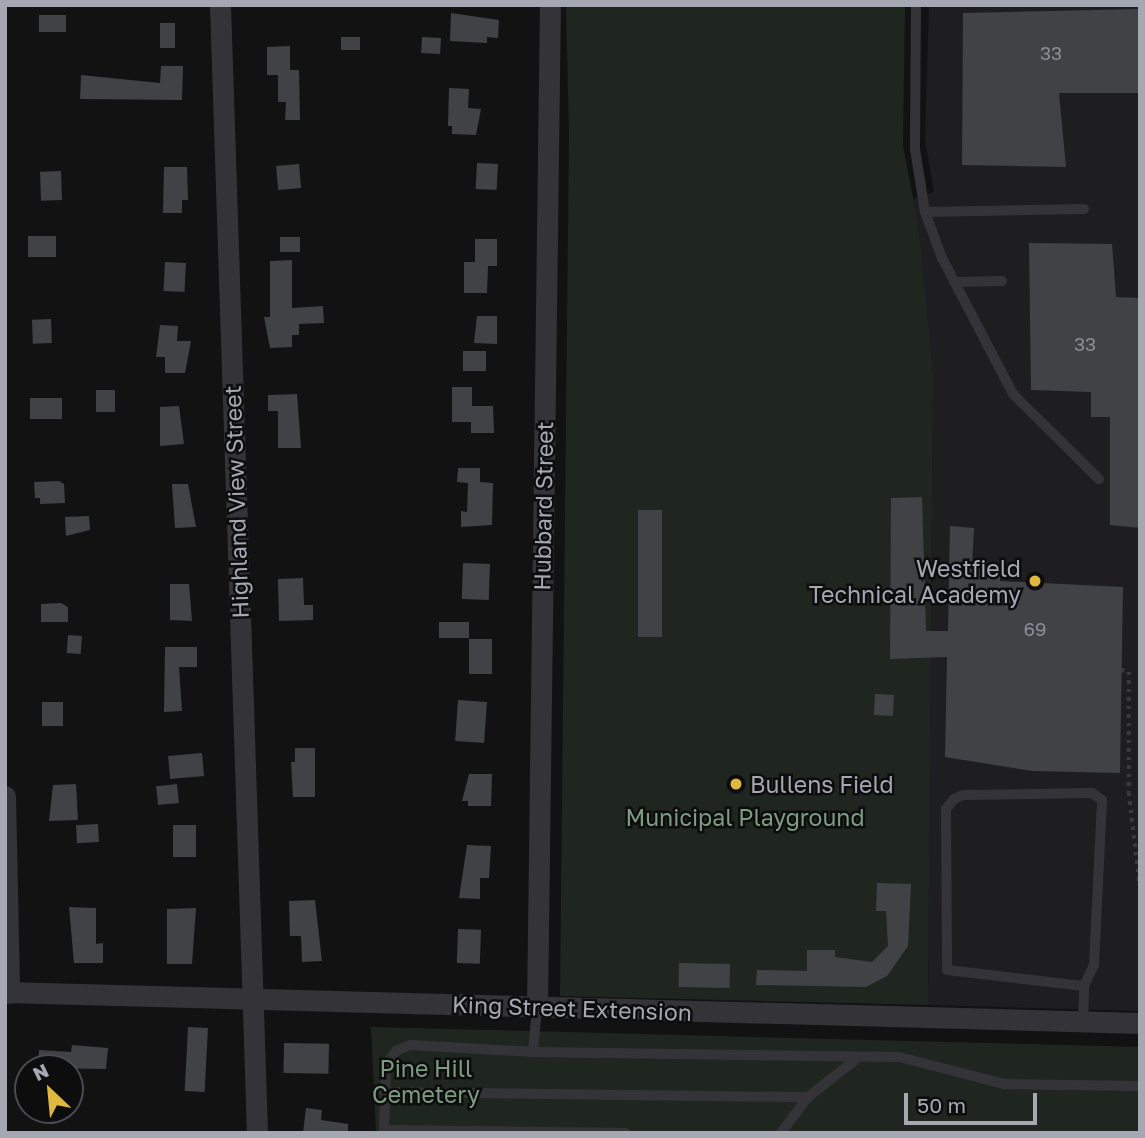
<!DOCTYPE html>
<style>
body{margin:0}
#map{position:relative;width:1145px;height:1138px;overflow:hidden;background:#121213;font-family:"Golos Text",sans-serif}
div>[style]{position:absolute}
[style*='--x']{left:calc(var(--x)*1px);top:calc(var(--y)*1px);width:calc(var(--w)*1px);rotate:calc(var(--a)*1deg)}
.built>*{inset:0;background:#1e1e20}
.green>*{inset:0;background:#1f2620}
.building>*{inset:0;background:#414246;transform-origin:0 0}
.path>*{height:3.5px;margin-top:-1.75px;transform-origin:0;background:repeating-linear-gradient(90deg,#3a3b3f 0 3.5px,transparent 0 8.5px)}
.service>*{height:10px;margin:-5px;padding:0 5px;transform-origin:5px;border-radius:5px;background:#343438}
.minor>*{height:21px;margin:-10.5px;padding:0 10.5px;transform-origin:10.5px;border-radius:10.5px;background:#343438}
.dots>*{width:19px;height:19px;translate:-50% -50%;box-sizing:border-box;border:4px solid #0d0d0e;border-radius:50%}
span{translate:-50% -50%;white-space:nowrap;text-align:center;line-height:1.15;-webkit-text-stroke:5px #0d0d0e;paint-order:stroke}
.number-label{font-size:19px;color:#8c8e98}
.number-label span{-webkit-text-stroke-width:0}
.street-label{font-size:23px;color:#a5a8b3}
.poi-label{font-size:23px;color:#a5a8b3}
.right{translate:-100% -50%;text-align:right}
.left{translate:0 -50%;text-align:left}
.park-label{font-size:23px;color:#7e9c82}
.frame{position:absolute;inset:0;border:7px solid #a5a8b3;pointer-events:none}
.north{position:absolute;left:14px;top:1054px;width:70px;height:70px;box-sizing:border-box;background:#0d0d0e;border:2px solid #4a4b50;border-radius:50%;rotate:334deg;font-size:19px;font-weight:700;line-height:28px;text-align:center;color:#a5a8b3}
.north::after{content:'';display:block;margin:auto;width:24px;height:32px;background:#dfb83f;clip-path:polygon(50% 0,100% 100%,50% 72%,0 100%)}
.scale{position:absolute;left:904px;top:1093px;width:133px;height:32px;box-sizing:border-box;border:4px solid #a5a8b3;border-top:0;padding-left:9px;font-size:21px;line-height:24px;white-space:nowrap;color:#a5a8b3;-webkit-text-stroke:5px #0d0d0e;paint-order:stroke}
</style>
<div id="map">
<div class="built">
<div style="clip-path:polygon(929px 5px,1140px 5px,1140px 1011px,928px 1005px,933px 373px,913px 199px,934px 192px,925px 139px)"></div>
</div>
<div class="green">
<div style="clip-path:polygon(566px 5px,905px 5px,903px 146px,918px 224px,933px 373px,928px 1005px,560px 996px,569px 135px)"></div>
<div style="clip-path:polygon(371px 1027px,1140px 1047px,1140px 1133px,376px 1133px)"></div>
</div>
<div class="building">
<div style="clip-path:polygon(1140px 9px,1140px 93px,1059px 93px,1066px 167px,962px 165px,963px 13px)"></div>
<div style="clip-path:polygon(451px 13px,499px 20px,498px 38px,487px 37px,487px 43px,450px 41px)"></div>
<div style="left:66px;top:15px;width:17px;height:27px;rotate:90deg"></div>
<div style="left:160px;top:23px;width:15px;height:25px"></div>
<div style="left:341px;top:37px;width:19px;height:13px"></div>
<div style="left:422px;top:37px;width:19px;height:16px;rotate:3deg"></div>
<div style="clip-path:polygon(290px 46px,290px 70px,299px 70px,300px 120px,285px 120px,286px 102px,278px 102px,278px 75px,267px 75px,267px 47px)"></div>
<div style="clip-path:polygon(161px 66px,183px 66px,182px 100px,80px 99px,81px 75px,160px 83px)"></div>
<div style="clip-path:polygon(449px 88px,469px 89px,468px 108px,481px 109px,476px 135px,452px 134px,452px 126px,448px 126px)"></div>
<div style="left:477px;top:163px;width:21px;height:26px;rotate:3deg"></div>
<div style="left:299px;top:164px;width:24px;height:23px;rotate:85deg"></div>
<div style="clip-path:polygon(164px 167px,187px 167px,188px 200px,182px 200px,182px 213px,163px 213px)"></div>
<div style="left:61px;top:171px;width:29px;height:21px;rotate:88deg"></div>
<div style="left:28px;top:236px;width:28px;height:21px"></div>
<div style="left:280px;top:237px;width:20px;height:15px"></div>
<div style="clip-path:polygon(475px 239px,497px 239px,497px 266px,488px 266px,487px 293px,464px 293px,464px 262px,475px 262px)"></div>
<div style="clip-path:polygon(1029px 243px,1112px 244px,1116px 297px,1140px 298px,1140px 528px,1110px 525px,1110px 417px,1091px 417px,1091px 392px,1031px 390px)"></div>
<div style="clip-path:polygon(292px 260px,292px 308px,323px 306px,324px 323px,299px 324px,299px 335px,292px 335px,292px 347px,270px 348px,264px 317px,270px 317px,270px 261px)"></div>
<div style="left:165px;top:262px;width:21px;height:29px;rotate:3deg"></div>
<div style="clip-path:polygon(477px 316px,497px 316px,497px 344px,474px 343px)"></div>
<div style="left:51px;top:319px;width:24px;height:19px;rotate:88deg"></div>
<div style="clip-path:polygon(160px 325px,178px 326px,177px 341px,191px 341px,185px 373px,165px 373px,165px 357px,156px 357px)"></div>
<div style="left:463px;top:351px;width:23px;height:20px"></div>
<div style="clip-path:polygon(452px 387px,472px 387px,472px 406px,493px 406px,494px 433px,471px 433px,471px 422px,452px 422px)"></div>
<div style="left:96px;top:390px;width:19px;height:22px"></div>
<div style="clip-path:polygon(297px 394px,301px 448px,278px 448px,278px 411px,268px 411px,268px 395px)"></div>
<div style="left:62px;top:398px;width:21px;height:32px;rotate:90deg"></div>
<div style="clip-path:polygon(179px 406px,184px 444px,160px 446px,160px 407px)"></div>
<div style="clip-path:polygon(458px 468px,480px 468px,480px 482px,493px 483px,492px 525px,461px 527px,461px 511px,467px 512px,468px 483px,457px 482px)"></div>
<div style="clip-path:polygon(59px 481px,64px 484px,65px 503px,40px 504px,40px 498px,35px 498px,34px 482px)"></div>
<div style="clip-path:polygon(172px 484px,188px 484px,196px 527px,175px 528px)"></div>
<div style="clip-path:polygon(922px 497px,926px 631px,948px 631px,950px 526px,974px 528px,972px 566px,1000px 569px,1000px 581px,1123px 587px,1120px 773px,1032px 771px,945px 757px,947px 657px,890px 659px,891px 498px)"></div>
<div style="left:638px;top:510px;width:24px;height:127px"></div>
<div style="clip-path:polygon(89px 516px,90px 530px,66px 536px,65px 517px)"></div>
<div style="left:463px;top:563px;width:27px;height:36px;rotate:2deg"></div>
<div style="clip-path:polygon(303px 578px,304px 605px,313px 605px,313px 620px,279px 621px,278px 579px)"></div>
<div style="clip-path:polygon(170px 584px,189px 584px,192px 621px,170px 620px)"></div>
<div style="clip-path:polygon(61px 603px,68px 607px,68px 622px,41px 622px,41px 604px)"></div>
<div style="left:439px;top:622px;width:30px;height:16px"></div>
<div style="left:68px;top:635px;width:14px;height:18px;rotate:4deg"></div>
<div style="left:469px;top:639px;width:23px;height:35px"></div>
<div style="clip-path:polygon(165px 647px,197px 647px,197px 667px,179px 667px,182px 711px,164px 712px)"></div>
<div style="left:875px;top:694px;width:19px;height:21px;rotate:3deg"></div>
<div style="left:458px;top:700px;width:29px;height:41px;rotate:4deg"></div>
<div style="left:42px;top:702px;width:21px;height:24px"></div>
<div style="clip-path:polygon(295px 748px,315px 748px,315px 797px,293px 797px,291px 762px,295px 762px)"></div>
<div style="left:202px;top:753px;width:23px;height:34px;rotate:85deg"></div>
<div style="clip-path:polygon(469px 774px,492px 774px,491px 806px,468px 806px,468px 801px,462px 801px)"></div>
<div style="clip-path:polygon(76px 784px,78px 820px,49px 821px,53px 785px)"></div>
<div style="left:177px;top:784px;width:19px;height:21px;rotate:84deg"></div>
<div style="left:98px;top:824px;width:18px;height:22px;rotate:87deg"></div>
<div style="left:196px;top:825px;width:32px;height:23px;rotate:90deg"></div>
<div style="clip-path:polygon(467px 845px,491px 846px,489px 878px,480px 878px,480px 899px,459px 898px)"></div>
<div style="clip-path:polygon(877px 883px,911px 884px,908px 946px,887px 976px,866px 987px,756px 985px,757px 970px,807px 971px,807px 950px,835px 950px,835px 957px,872px 962px,888px 946px,886px 911px,876px 911px)"></div>
<div style="clip-path:polygon(315px 900px,322px 961px,302px 962px,301px 936px,290px 936px,289px 901px)"></div>
<div style="clip-path:polygon(69px 907px,96px 908px,96px 944px,103px 943px,103px 963px,74px 963px)"></div>
<div style="clip-path:polygon(196px 908px,192px 964px,167px 964px,167px 909px)"></div>
<div style="left:458px;top:929px;width:23px;height:34px;rotate:2deg"></div>
<div style="left:679px;top:963px;width:51px;height:24px;rotate:1deg"></div>
<div style="left:188px;top:1027px;width:20px;height:64px;rotate:3deg"></div>
<div style="left:284px;top:1043px;width:45px;height:30px;rotate:1deg"></div>
<div style="clip-path:polygon(72px 1045px,108px 1048px,106px 1069px,38px 1068px,39px 1050px,71px 1052px)"></div>
<div style="clip-path:polygon(306px 1108px,322px 1110px,321px 1120px,348px 1124px,348px 1133px,303px 1133px)"></div>
</div>
<div class="path">
<div style="--x:1121;--y:670;--w:8;--a:14"></div>
<div style="--x:1129;--y:672;--w:121;--a:90"></div>
<div style="--x:1129;--y:793;--w:94;--a:83.3"></div>
</div>
<div class="service">
<div style="--x:916;--y:5;--w:144;--a:90.4"></div>
<div style="--x:915;--y:149;--w:64;--a:81"></div>
<div style="--x:925;--y:212;--w:49;--a:69.7"></div>
<div style="--x:942;--y:258;--w:153;--a:62.4"></div>
<div style="--x:1013;--y:394;--w:121;--a:44.7"></div>
<div style="--x:925;--y:212;--w:159;--a:-1.1"></div>
<div style="--x:954;--y:282;--w:48;--a:-1.2"></div>
<div style="--x:537;--y:1007;--w:45;--a:95.1"></div>
<div style="--x:533;--y:1052;--w:123;--a:-176.7"></div>
<div style="--x:410;--y:1045;--w:15;--a:157"></div>
<div style="--x:396;--y:1051;--w:16;--a:128"></div>
<div style="--x:386;--y:1064;--w:66;--a:91.7"></div>
<div style="--x:384;--y:1130;--w:242;--a:0.7"></div>
<div style="--x:1083;--y:1021;--w:35;--a:-88"></div>
<div style="--x:1084;--y:986;--w:23;--a:-65"></div>
<div style="--x:1094;--y:965;--w:165;--a:-87.2"></div>
<div style="--x:1102;--y:800;--w:12;--a:-145"></div>
<div style="--x:1092;--y:793;--w:129;--a:179.1"></div>
<div style="--x:963;--y:795;--w:10;--a:156"></div>
<div style="--x:954;--y:799;--w:13;--a:129"></div>
<div style="--x:946;--y:809;--w:161;--a:89.6"></div>
<div style="--x:947;--y:970;--w:138;--a:6.7"></div>
<div style="--x:533;--y:1052;--w:366;--a:0.8"></div>
<div style="--x:899;--y:1057;--w:108;--a:14.4"></div>
<div style="--x:1004;--y:1084;--w:136;--a:0.8"></div>
<div style="--x:384;--y:1092;--w:424;--a:0.7"></div>
<div style="--x:808;--y:1097;--w:45;--a:126.9"></div>
<div style="--x:808;--y:1097;--w:60;--a:-38.2"></div>
</div>
<div class="minor">
<div style="--x:220;--y:5;--w:1129;--a:88.12"></div>
<div style="--x:5;--y:796;--w:197;--a:88.8"></div>
<div style="--x:5;--y:992;--w:1135;--a:1.56"></div>
<div style="--x:537;--y:1007;--w:1002;--a:-89.26"></div>
</div>
<div class="dots">
<div style="left:1035px;top:581px;background:#dfb83f"></div>
<div style="left:736px;top:784px;background:#dfb83f"></div>
</div>
<div class="number-label">
<span style="left:1051px;top:53px">33</span>
<span style="left:1085px;top:344px">33</span>
<span style="left:1035px;top:629px">69</span>
</div>
<div class="street-label">
<span style="left:236px;top:502px;rotate:-92deg">Highland View Street</span>
<span style="left:543px;top:506px;rotate:-89deg">Hubbard Street</span>
<span style="left:572px;top:1008px;rotate:2deg">King Street Extension</span>
</div>
<div class="poi-label">
<span class="right" style="left:1021px;top:581px">Westfield<br>Technical Academy</span>
<span class="left" style="left:750px;top:784px">Bullens Field</span>
</div>
<div class="park-label">
<span style="left:745px;top:817px">Municipal Playground</span>
<span style="left:426px;top:1081px">Pine Hill<br>Cemetery</span>
</div>
<div class="frame"></div>
<div class="north">N</div>
<div class="scale">50 m</div>
</div>
